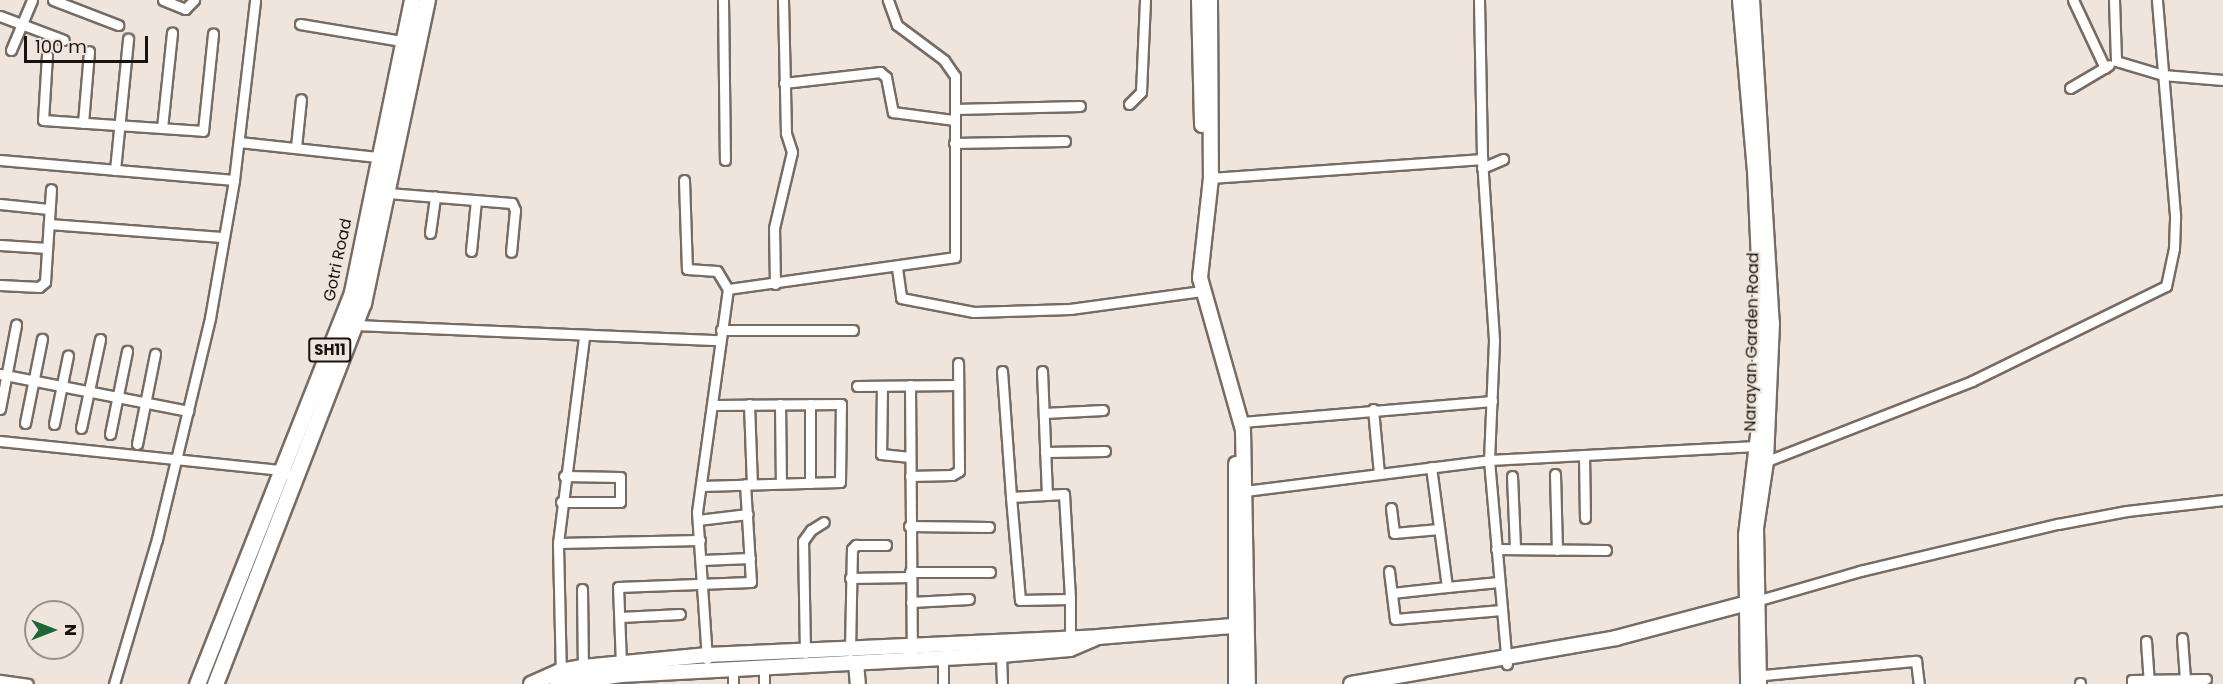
<!DOCTYPE html>
<style>
body{margin:0}
#map{position:relative;width:2223px;height:684px;overflow:hidden;background:#f0e5dc;font-family:Poppins,sans-serif}
div>[style]{position:absolute}
[style*='--x']{left:calc(var(--x)*1px);top:calc(var(--y)*1px);width:calc(var(--w)*1px);rotate:calc(var(--a)*1deg)}
.roads{filter:drop-shadow(2px 0 #766c64) drop-shadow(-2px 0 #766c64) drop-shadow(0 2px #766c64) drop-shadow(0 -2px #766c64)}
.street>*{height:9px;margin:-4.5px;padding:0 4.5px;transform-origin:4.5px;border-radius:4.5px;background:#fff}
.secondary>*{height:14px;margin:-7px;padding:0 7px;transform-origin:7px;border-radius:7px;background:#fff}
.primary>*{height:15px;margin:-7.5px;padding:0 7.5px;transform-origin:7.5px;border-radius:7.5px;background:#fff}
span{translate:-50% -50%;white-space:nowrap;text-align:center;line-height:1.15;-webkit-text-stroke:4.5px #f0e5dc;paint-order:stroke}
.shield-label span{padding:2px 4px;background:#f0e5dc;border:2px solid;border-radius:4px;-webkit-text-stroke-width:0}
.shield-label{font-size:15px;color:#171310;font-weight:700}
.street-label{font-size:16px;color:#171310}
.north{position:absolute;left:24px;top:600px;width:60px;height:60px;box-sizing:border-box;background:#f0e5dc;border:2px solid #99918a;border-radius:50%;rotate:90deg;font-size:16px;font-weight:700;line-height:24px;text-align:center;color:#171310}
.north::after{content:'';display:block;margin:auto;width:21px;height:27px;background:#1b6735;clip-path:polygon(50% 0,100% 100%,50% 72%,0 100%)}
.scale{position:absolute;left:24px;top:36px;width:124px;height:27px;box-sizing:border-box;border:3px solid #171310;border-top:0;padding-left:8px;font-size:18px;line-height:21px;white-space:nowrap;color:#171310;-webkit-text-stroke:4px #f0e5dc;paint-order:stroke}
</style>
<div id="map">
<div class="roads">
<div class="street">
<div style="--x:53;--y:0;--w:70;--a:21"></div>
<div style="--x:163;--y:0;--w:24;--a:22"></div>
<div style="--x:185;--y:9;--w:13;--a:-45"></div>
<div style="--x:723;--y:0;--w:160;--a:89.3"></div>
<div style="--x:1479;--y:0;--w:159;--a:88.9"></div>
<div style="--x:2073;--y:0;--w:75;--a:64.8"></div>
<div style="--x:2114;--y:0;--w:61;--a:88.1"></div>
<div style="--x:2116;--y:61;--w:49;--a:16.6"></div>
<div style="--x:2163;--y:75;--w:60;--a:4.8"></div>
<div style="--x:0;--y:16;--w:68;--a:20.6"></div>
<div style="--x:300;--y:24;--w:103;--a:9.5"></div>
<div style="--x:11;--y:50;--w:54;--a:-67.2"></div>
<div style="--x:47;--y:55;--w:65;--a:93.5"></div>
<div style="--x:43;--y:120;--w:160;--a:3.9"></div>
<div style="--x:203;--y:131;--w:98;--a:-84.1"></div>
<div style="--x:784;--y:83;--w:97;--a:-6.5"></div>
<div style="--x:880;--y:72;--w:8;--a:40"></div>
<div style="--x:886;--y:77;--w:36;--a:79"></div>
<div style="--x:893;--y:112;--w:62;--a:7.5"></div>
<div style="--x:2070;--y:88;--w:45;--a:-30.5"></div>
<div style="--x:1129;--y:104;--w:17;--a:-45"></div>
<div style="--x:1141;--y:92;--w:92;--a:-87.5"></div>
<div style="--x:955;--y:109;--w:125;--a:-1.4"></div>
<div style="--x:83;--y:123;--w:72;--a:-85.2"></div>
<div style="--x:162;--y:128;--w:96;--a:-84"></div>
<div style="--x:239;--y:142;--w:139;--a:6.2"></div>
<div style="--x:954;--y:143;--w:111;--a:-1"></div>
<div style="--x:296;--y:147;--w:48;--a:-84.1"></div>
<div style="--x:0;--y:160;--w:235;--a:4.9"></div>
<div style="--x:1482;--y:168;--w:23;--a:-23"></div>
<div style="--x:115;--y:170;--w:132;--a:-84.3"></div>
<div style="--x:1211;--y:178;--w:272;--a:-4"></div>
<div style="--x:1482;--y:159;--w:182;--a:86.2"></div>
<div style="--x:1494;--y:341;--w:119;--a:92.4"></div>
<div style="--x:1489;--y:460;--w:205;--a:85"></div>
<div style="--x:684;--y:180;--w:89;--a:88.1"></div>
<div style="--x:687;--y:269;--w:30;--a:4"></div>
<div style="--x:717;--y:271;--w:21;--a:59"></div>
<div style="--x:388;--y:193;--w:124;--a:4.6"></div>
<div style="--x:512;--y:203;--w:8;--a:67"></div>
<div style="--x:515;--y:210;--w:42;--a:95.4"></div>
<div style="--x:0;--y:204;--w:49;--a:5.8"></div>
<div style="--x:49;--y:224;--w:173;--a:4.3"></div>
<div style="--x:430;--y:233;--w:37;--a:-82"></div>
<div style="--x:0;--y:245;--w:47;--a:3.7"></div>
<div style="--x:471;--y:251;--w:51;--a:-84.4"></div>
<div style="--x:897;--y:268;--w:30;--a:82"></div>
<div style="--x:901;--y:298;--w:74;--a:10.9"></div>
<div style="--x:974;--y:312;--w:96;--a:-1.8"></div>
<div style="--x:1070;--y:309;--w:133;--a:-7.8"></div>
<div style="--x:775;--y:284;--w:56;--a:-91"></div>
<div style="--x:774;--y:228;--w:78;--a:-76.7"></div>
<div style="--x:792;--y:152;--w:20;--a:-108"></div>
<div style="--x:786;--y:133;--w:133;--a:-91.3"></div>
<div style="--x:0;--y:285;--w:39;--a:3"></div>
<div style="--x:39;--y:287;--w:8;--a:-40"></div>
<div style="--x:45;--y:282;--w:93;--a:-86.3"></div>
<div style="--x:355;--y:325;--w:364;--a:2.4"></div>
<div style="--x:721;--y:330;--w:132;--a:0"></div>
<div style="--x:1002;--y:371;--w:126;--a:85.9"></div>
<div style="--x:1042;--y:371;--w:124;--a:87.7"></div>
<div style="--x:0;--y:374;--w:192;--a:11.1"></div>
<div style="--x:910;--y:385;--w:273;--a:89.6"></div>
<div style="--x:857;--y:386;--w:101;--a:-0.6"></div>
<div style="--x:882;--y:386;--w:68;--a:90.8"></div>
<div style="--x:881;--y:454;--w:29;--a:6"></div>
<div style="--x:749;--y:404;--w:80;--a:87.9"></div>
<div style="--x:780;--y:404;--w:79;--a:89.3"></div>
<div style="--x:810;--y:404;--w:79;--a:90"></div>
<div style="--x:0;--y:409;--w:86;--a:-79.2"></div>
<div style="--x:1373;--y:409;--w:65;--a:84.7"></div>
<div style="--x:1044;--y:413;--w:59;--a:-2.9"></div>
<div style="--x:1242;--y:422;--w:251;--a:-4.8"></div>
<div style="--x:25;--y:423;--w:86;--a:-78.6"></div>
<div style="--x:54;--y:424;--w:70;--a:-78.5"></div>
<div style="--x:81;--y:428;--w:91;--a:-77.9"></div>
<div style="--x:110;--y:434;--w:85;--a:-78.4"></div>
<div style="--x:0;--y:441;--w:281;--a:5.9"></div>
<div style="--x:280;--y:470;--w:16;--a:27"></div>
<div style="--x:137;--y:444;--w:92;--a:-78.7"></div>
<div style="--x:1045;--y:452;--w:60;--a:-1"></div>
<div style="--x:1584;--y:455;--w:63;--a:89.1"></div>
<div style="--x:1762;--y:463;--w:225;--a:-21.3"></div>
<div style="--x:1972;--y:381;--w:216;--a:-26.1"></div>
<div style="--x:2166;--y:286;--w:39;--a:-78"></div>
<div style="--x:2174;--y:248;--w:33;--a:-88"></div>
<div style="--x:2175;--y:215;--w:216;--a:-94.8"></div>
<div style="--x:1555;--y:474;--w:76;--a:88.5"></div>
<div style="--x:910;--y:476;--w:42;--a:-1.4"></div>
<div style="--x:952;--y:475;--w:8;--a:-30"></div>
<div style="--x:959;--y:471;--w:108;--a:-90.5"></div>
<div style="--x:1512;--y:476;--w:73;--a:87.6"></div>
<div style="--x:701;--y:486;--w:139;--a:-1.6"></div>
<div style="--x:840;--y:482;--w:78;--a:-89.3"></div>
<div style="--x:841;--y:404;--w:127;--a:179.5"></div>
<div style="--x:1245;--y:491;--w:246;--a:-7.2"></div>
<div style="--x:1489;--y:460;--w:268;--a:-3"></div>
<div style="--x:561;--y:502;--w:59;--a:0"></div>
<div style="--x:620;--y:502;--w:25;--a:-90"></div>
<div style="--x:620;--y:477;--w:56;--a:-179"></div>
<div style="--x:1391;--y:508;--w:25;--a:83"></div>
<div style="--x:1394;--y:533;--w:45;--a:-5.1"></div>
<div style="--x:698;--y:520;--w:50;--a:-6.8"></div>
<div style="--x:909;--y:526;--w:80;--a:0.7"></div>
<div style="--x:558;--y:543;--w:142;--a:-1.2"></div>
<div style="--x:1496;--y:549;--w:110;--a:0.5"></div>
<div style="--x:702;--y:560;--w:48;--a:-2.4"></div>
<div style="--x:1389;--y:571;--w:48;--a:82.9"></div>
<div style="--x:1395;--y:619;--w:107;--a:-4.8"></div>
<div style="--x:910;--y:572;--w:80;--a:0"></div>
<div style="--x:850;--y:578;--w:60;--a:-1"></div>
<div style="--x:1447;--y:587;--w:52;--a:-5.5"></div>
<div style="--x:582;--y:589;--w:78;--a:89.3"></div>
<div style="--x:1392;--y:593;--w:55;--a:-6.2"></div>
<div style="--x:1447;--y:587;--w:121;--a:-97.6"></div>
<div style="--x:1070;--y:599;--w:50;--a:178.9"></div>
<div style="--x:1020;--y:600;--w:103;--a:-95"></div>
<div style="--x:1011;--y:497;--w:53;--a:-3.2"></div>
<div style="--x:1064;--y:494;--w:105;--a:86.7"></div>
<div style="--x:1070;--y:599;--w:44;--a:90"></div>
<div style="--x:1756;--y:601;--w:108;--a:-16.1"></div>
<div style="--x:1860;--y:571;--w:204;--a:-13.4"></div>
<div style="--x:2058;--y:524;--w:70;--a:-10.7"></div>
<div style="--x:2127;--y:511;--w:97;--a:-6.5"></div>
<div style="--x:911;--y:602;--w:58;--a:-3"></div>
<div style="--x:620;--y:617;--w:60;--a:-2.9"></div>
<div style="--x:2182;--y:638;--w:41;--a:85.8"></div>
<div style="--x:2146;--y:641;--w:39;--a:86"></div>
<div style="--x:850;--y:651;--w:102;--a:-88.9"></div>
<div style="--x:852;--y:549;--w:6;--a:-45"></div>
<div style="--x:856;--y:545;--w:30;--a:0"></div>
<div style="--x:805;--y:653;--w:112;--a:-91"></div>
<div style="--x:803;--y:541;--w:14;--a:-54"></div>
<div style="--x:811;--y:530;--w:15;--a:-32"></div>
<div style="--x:1001;--y:655;--w:29;--a:88"></div>
<div style="--x:943;--y:656;--w:28;--a:90"></div>
<div style="--x:707;--y:659;--w:147;--a:-93.9"></div>
<div style="--x:697;--y:512;--w:225;--a:-82.1"></div>
<div style="--x:728;--y:289;--w:229;--a:-8"></div>
<div style="--x:955;--y:257;--w:181;--a:-90"></div>
<div style="--x:955;--y:76;--w:19;--a:-125"></div>
<div style="--x:944;--y:60;--w:59;--a:-143.3"></div>
<div style="--x:897;--y:25;--w:27;--a:-110"></div>
<div style="--x:621;--y:664;--w:77;--a:-92.2"></div>
<div style="--x:618;--y:587;--w:133;--a:-2.2"></div>
<div style="--x:751;--y:582;--w:98;--a:-93.5"></div>
<div style="--x:733;--y:669;--w:15;--a:90"></div>
<div style="--x:764;--y:669;--w:15;--a:90"></div>
<div style="--x:1753;--y:676;--w:164;--a:-5.3"></div>
<div style="--x:1916;--y:661;--w:23;--a:83"></div>
<div style="--x:561;--y:677;--w:134;--a:-91.3"></div>
<div style="--x:558;--y:543;--w:209;--a:-82.8"></div>
<div style="--x:0;--y:680;--w:28;--a:8"></div>
<div style="--x:2080;--y:683;--w:1;--a:90"></div>
<div style="--x:114;--y:684;--w:151;--a:-73.5"></div>
<div style="--x:157;--y:539;--w:227;--a:-76.5"></div>
<div style="--x:210;--y:318;--w:140;--a:-80.1"></div>
<div style="--x:234;--y:180;--w:181;--a:-83.3"></div>
<div style="--x:2132;--y:684;--w:4;--a:-90"></div>
<div style="--x:2132;--y:680;--w:74;--a:-0.8"></div>
</div>
<div class="secondary">
<div style="--x:1199;--y:0;--w:125;--a:88.6"></div>
<div style="--x:1210;--y:0;--w:178;--a:89.7"></div>
<div style="--x:1211;--y:178;--w:101;--a:96.3"></div>
<div style="--x:1200;--y:278;--w:158;--a:74.2"></div>
<div style="--x:1243;--y:430;--w:254;--a:88.9"></div>
<div style="--x:1740;--y:0;--w:171;--a:85"></div>
<div style="--x:1755;--y:170;--w:116;--a:87.5"></div>
<div style="--x:1760;--y:286;--w:132;--a:90"></div>
<div style="--x:1760;--y:418;--w:118;--a:96.8"></div>
<div style="--x:1746;--y:535;--w:149;--a:89.2"></div>
<div style="--x:1752;--y:0;--w:324;--a:86.5"></div>
<div style="--x:1772;--y:323;--w:139;--a:92.5"></div>
<div style="--x:1766;--y:462;--w:67;--a:98.6"></div>
<div style="--x:1756;--y:528;--w:156;--a:88.9"></div>
<div style="--x:1236;--y:464;--w:220;--a:90"></div>
<div style="--x:856;--y:663;--w:21;--a:85"></div>
<div style="--x:531;--y:684;--w:32;--a:-24"></div>
<div style="--x:560;--y:671;--w:23;--a:-10"></div>
<div style="--x:583;--y:667;--w:125;--a:-5.5"></div>
<div style="--x:707;--y:655;--w:391;--a:-2.6"></div>
<div style="--x:1098;--y:637;--w:147;--a:-4.7"></div>
<div style="--x:557;--y:684;--w:65;--a:-8"></div>
<div style="--x:621;--y:675;--w:381;--a:-3"></div>
<div style="--x:1001;--y:655;--w:69;--a:-5"></div>
<div style="--x:1070;--y:649;--w:26;--a:-23"></div>
<div style="--x:1351;--y:684;--w:269;--a:-9.8"></div>
<div style="--x:1616;--y:638;--w:140;--a:-14.9"></div>
</div>
<div class="primary">
<div style="--x:197;--y:684;--w:422;--a:-68.4"></div>
<div style="--x:352;--y:292;--w:298;--a:-78.4"></div>
<div style="--x:215;--y:684;--w:409;--a:-68.8"></div>
<div style="--x:363;--y:303;--w:310;--a:-78.1"></div>
</div>
</div>
<div class="shield-label">
<span style="left:330px;top:350px">SH11</span>
</div>
<div class="street-label">
<span style="left:338px;top:260px;rotate:-78deg">Gotri Road</span>
<span style="left:1752px;top:342px;rotate:-89deg">Narayan Garden Road</span>
</div>
<div class="north">N</div>
<div class="scale">100 m</div>
</div>
